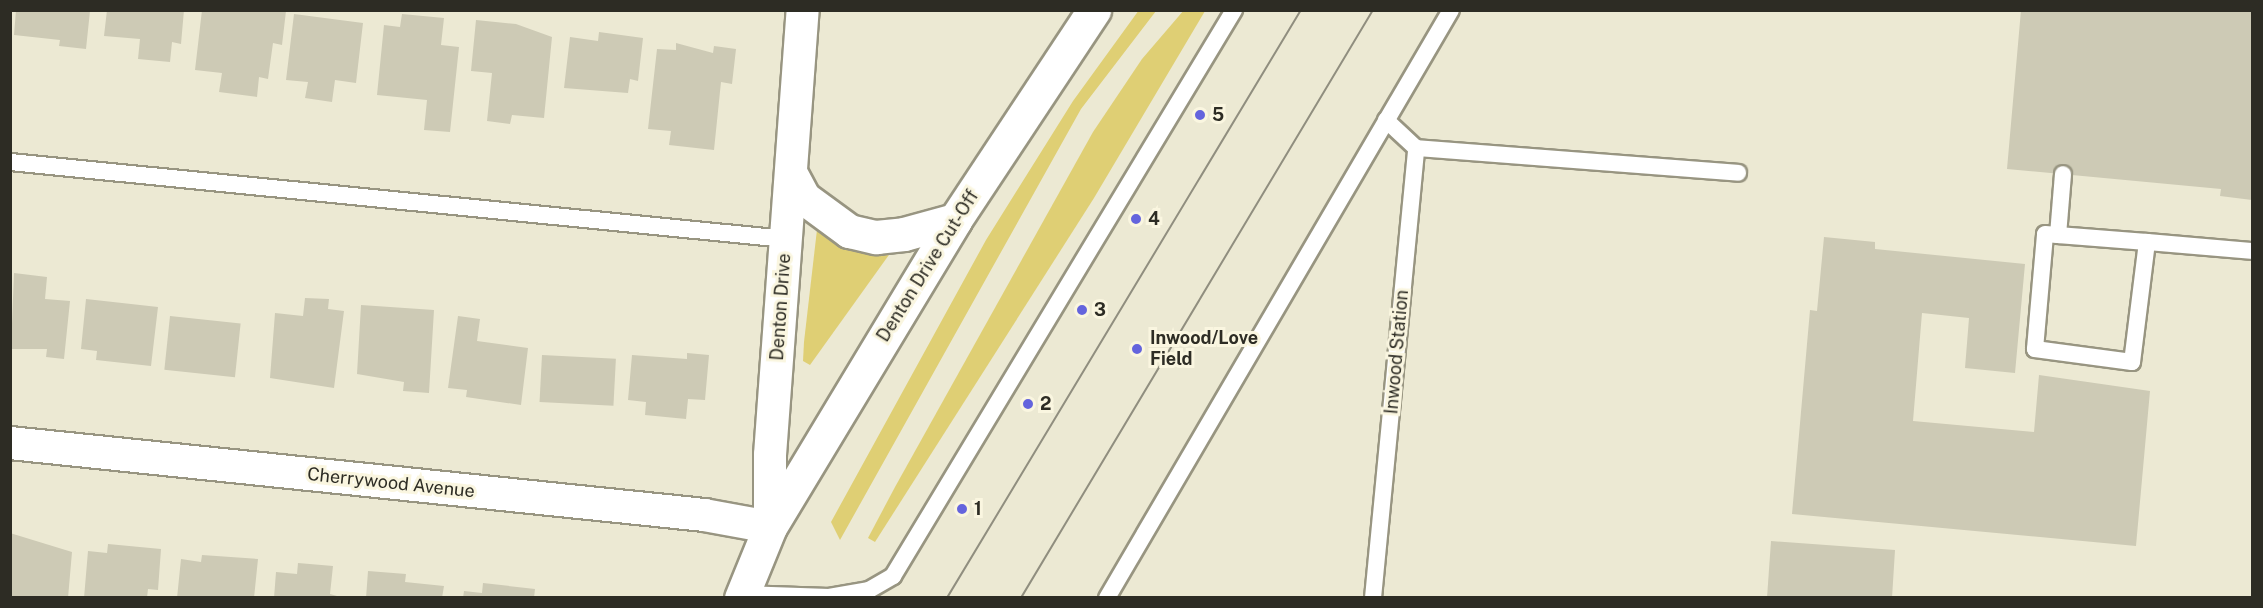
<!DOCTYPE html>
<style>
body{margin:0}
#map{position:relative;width:2263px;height:608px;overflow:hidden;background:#ece9d3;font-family:"Public Sans",sans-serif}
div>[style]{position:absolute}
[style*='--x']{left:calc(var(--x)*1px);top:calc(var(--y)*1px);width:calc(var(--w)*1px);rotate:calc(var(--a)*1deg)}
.green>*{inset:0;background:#dfcf74}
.building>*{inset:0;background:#cdcab5;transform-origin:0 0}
.roads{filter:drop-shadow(2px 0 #989581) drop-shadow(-2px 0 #989581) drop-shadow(0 2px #989581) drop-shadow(0 -2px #989581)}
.lane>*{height:16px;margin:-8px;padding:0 8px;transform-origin:8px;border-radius:8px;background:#fff}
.street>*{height:32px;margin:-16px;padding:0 16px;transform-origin:16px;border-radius:16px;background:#fff}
.secondary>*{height:33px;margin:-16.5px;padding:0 16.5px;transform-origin:16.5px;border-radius:16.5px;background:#fff}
.tram>*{height:1.5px;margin:-0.75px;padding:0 0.75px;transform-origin:0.75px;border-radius:0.75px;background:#908e7f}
.dots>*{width:16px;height:16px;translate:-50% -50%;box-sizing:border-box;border:3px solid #faf6e0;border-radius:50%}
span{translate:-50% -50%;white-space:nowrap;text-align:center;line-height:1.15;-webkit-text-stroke:6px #faf6e0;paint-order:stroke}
.poi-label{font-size:18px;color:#2d2c24;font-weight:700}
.left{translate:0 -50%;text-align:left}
.street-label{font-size:18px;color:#2d2c24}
.frame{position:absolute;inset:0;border:12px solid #2d2c24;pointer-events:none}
</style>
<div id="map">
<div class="green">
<div style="clip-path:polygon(1139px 10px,1156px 11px,1081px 109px,840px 540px,831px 522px,986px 240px,1073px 101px)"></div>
<div style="clip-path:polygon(1184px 10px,1205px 11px,1094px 198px,875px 542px,868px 538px,895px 487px,1093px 132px,1142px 59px)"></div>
<div style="clip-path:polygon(818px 221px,891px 252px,810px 365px,803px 361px,804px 342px)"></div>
</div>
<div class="building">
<div style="clip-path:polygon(16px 10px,90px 11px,86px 49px,59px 46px,60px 40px,14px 35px)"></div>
<div style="clip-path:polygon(107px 10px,184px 10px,181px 44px,172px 42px,170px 62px,138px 59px,140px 39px,104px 36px)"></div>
<div style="clip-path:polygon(202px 10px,286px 11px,282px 45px,273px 43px,268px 79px,259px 77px,257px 97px,219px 92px,222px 73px,195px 70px)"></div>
<div style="clip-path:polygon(2021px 10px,2252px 10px,2252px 200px,2220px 196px,2221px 189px,2007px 169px)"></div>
<div style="clip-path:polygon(294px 14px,363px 23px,356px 83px,335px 80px,332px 102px,305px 98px,308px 82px,286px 80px)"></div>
<div style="clip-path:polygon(402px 14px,444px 18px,441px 45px,459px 47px,450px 132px,424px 130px,427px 100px,377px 95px,384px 25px,400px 27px)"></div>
<div style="clip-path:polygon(476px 20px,516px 24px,552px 37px,544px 118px,512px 115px,510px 124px,487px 121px,492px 73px,471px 71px)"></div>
<div style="clip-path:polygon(599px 32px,643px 38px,638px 81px,630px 79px,628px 93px,564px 88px,570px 37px,598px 41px)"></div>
<div style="clip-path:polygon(676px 43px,713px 53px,714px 46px,736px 49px,732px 84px,721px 82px,714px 150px,669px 145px,671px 131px,648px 129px,657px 49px,676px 50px)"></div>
<div style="clip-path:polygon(1824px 237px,1875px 242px,1875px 249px,2025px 264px,2015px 373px,1965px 368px,1969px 318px,1922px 313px,1913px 421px,2034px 432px,2039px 375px,2150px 391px,2136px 546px,1792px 514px,1810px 310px,1817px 311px)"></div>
<div style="clip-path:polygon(14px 273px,47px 277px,45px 299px,70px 301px,64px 359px,46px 357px,47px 349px,11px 349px)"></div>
<div style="clip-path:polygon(305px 298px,329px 299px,328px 309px,344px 311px,334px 388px,270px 378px,275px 313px,303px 316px)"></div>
<div style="clip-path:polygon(86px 299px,158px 307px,151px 366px,96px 360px,97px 351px,81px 349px)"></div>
<div style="clip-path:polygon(361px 305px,434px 310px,429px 393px,403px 391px,404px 382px,357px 374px)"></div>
<div style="left:170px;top:316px;width:71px;height:54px;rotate:6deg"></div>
<div style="clip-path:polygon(458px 316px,480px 319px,477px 341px,528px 348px,521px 405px,466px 397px,467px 390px,448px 388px)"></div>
<div style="clip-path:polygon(687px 353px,709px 355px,705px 400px,688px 399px,686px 419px,645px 415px,646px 402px,628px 400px,632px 355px,687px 359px)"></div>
<div style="left:542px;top:355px;width:74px;height:47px;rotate:3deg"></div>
<div style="clip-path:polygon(10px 533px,72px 552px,68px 598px,10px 598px)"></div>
<div style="clip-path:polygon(1771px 541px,1895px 550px,1892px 598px,1767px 598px)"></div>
<div style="clip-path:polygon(108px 544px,161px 549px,158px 590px,148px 589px,147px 598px,84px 598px,88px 551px,107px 553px)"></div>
<div style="clip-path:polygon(202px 555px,258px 559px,254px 598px,177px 598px,181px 559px,201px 562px)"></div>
<div style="clip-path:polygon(298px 563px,333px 566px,330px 594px,344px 598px,274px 598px,276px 572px,297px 574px)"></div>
<div style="clip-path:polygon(368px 571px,406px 574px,405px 582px,444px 586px,442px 598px,366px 598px)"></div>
<div style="clip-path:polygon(483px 583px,535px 589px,534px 598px,463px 598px,464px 591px,482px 593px)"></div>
</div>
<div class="roads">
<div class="lane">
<div style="--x:1416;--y:148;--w:323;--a:4.4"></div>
<div style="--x:10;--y:162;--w:780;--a:5.67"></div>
<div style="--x:2058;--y:235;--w:61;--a:-85.3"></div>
<div style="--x:2147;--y:242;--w:121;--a:97.1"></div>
<div style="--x:2132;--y:362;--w:98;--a:-172.4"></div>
<div style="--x:2035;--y:349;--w:115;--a:-85"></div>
<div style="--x:2045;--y:234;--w:102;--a:4.5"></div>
<div style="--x:2147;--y:242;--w:105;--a:4.9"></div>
<div style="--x:742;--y:594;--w:87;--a:2"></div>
<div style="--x:829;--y:597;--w:41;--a:-9.9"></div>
<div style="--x:869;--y:590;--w:28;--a:-30"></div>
<div style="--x:893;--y:576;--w:661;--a:-58.93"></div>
<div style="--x:1107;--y:598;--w:681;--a:-59.67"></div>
<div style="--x:1373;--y:598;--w:452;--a:-84.5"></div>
<div style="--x:1416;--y:148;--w:41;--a:-137"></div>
</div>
<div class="street">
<div style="--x:10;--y:443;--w:698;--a:5.92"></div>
<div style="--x:704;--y:515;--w:67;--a:10.3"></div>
<div style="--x:770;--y:527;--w:72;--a:-90"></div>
<div style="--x:770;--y:455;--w:446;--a:-85.8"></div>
</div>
<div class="secondary">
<div style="--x:791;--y:174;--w:27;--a:62"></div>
<div style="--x:804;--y:198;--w:56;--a:36.3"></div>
<div style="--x:849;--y:231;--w:28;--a:13"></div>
<div style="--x:876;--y:237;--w:28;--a:-6"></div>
<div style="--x:904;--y:234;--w:53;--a:-15.4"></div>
<div style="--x:741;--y:598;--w:77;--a:-67.8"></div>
<div style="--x:770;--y:527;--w:358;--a:-58.9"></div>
<div style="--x:955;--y:220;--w:252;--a:-56.5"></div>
</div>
</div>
<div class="tram">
<div style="--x:947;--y:598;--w:686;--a:-58.95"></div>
<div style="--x:1021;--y:598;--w:685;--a:-59.09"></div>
</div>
<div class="dots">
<div style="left:1200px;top:115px;background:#6464dd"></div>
<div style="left:1136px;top:219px;background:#6464dd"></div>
<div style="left:1082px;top:310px;background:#6464dd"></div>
<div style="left:1137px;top:349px;background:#6464dd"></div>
<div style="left:1028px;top:404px;background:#6464dd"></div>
<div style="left:962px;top:509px;background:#6464dd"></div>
</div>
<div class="poi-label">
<span class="left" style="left:1212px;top:115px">5</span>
<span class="left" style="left:1148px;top:219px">4</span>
<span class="left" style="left:1094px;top:310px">3</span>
<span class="left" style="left:1150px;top:349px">Inwood/Love<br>Field</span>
<span class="left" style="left:1040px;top:404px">2</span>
<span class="left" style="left:974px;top:509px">1</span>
</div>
<div class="street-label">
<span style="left:928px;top:266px;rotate:-58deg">Denton Drive Cut-Off</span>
<span style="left:781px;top:307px;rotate:-86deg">Denton Drive</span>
<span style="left:1397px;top:352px;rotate:-85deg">Inwood Station</span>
<span style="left:391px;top:483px;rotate:6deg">Cherrywood Avenue</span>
</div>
<div class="frame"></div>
</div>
